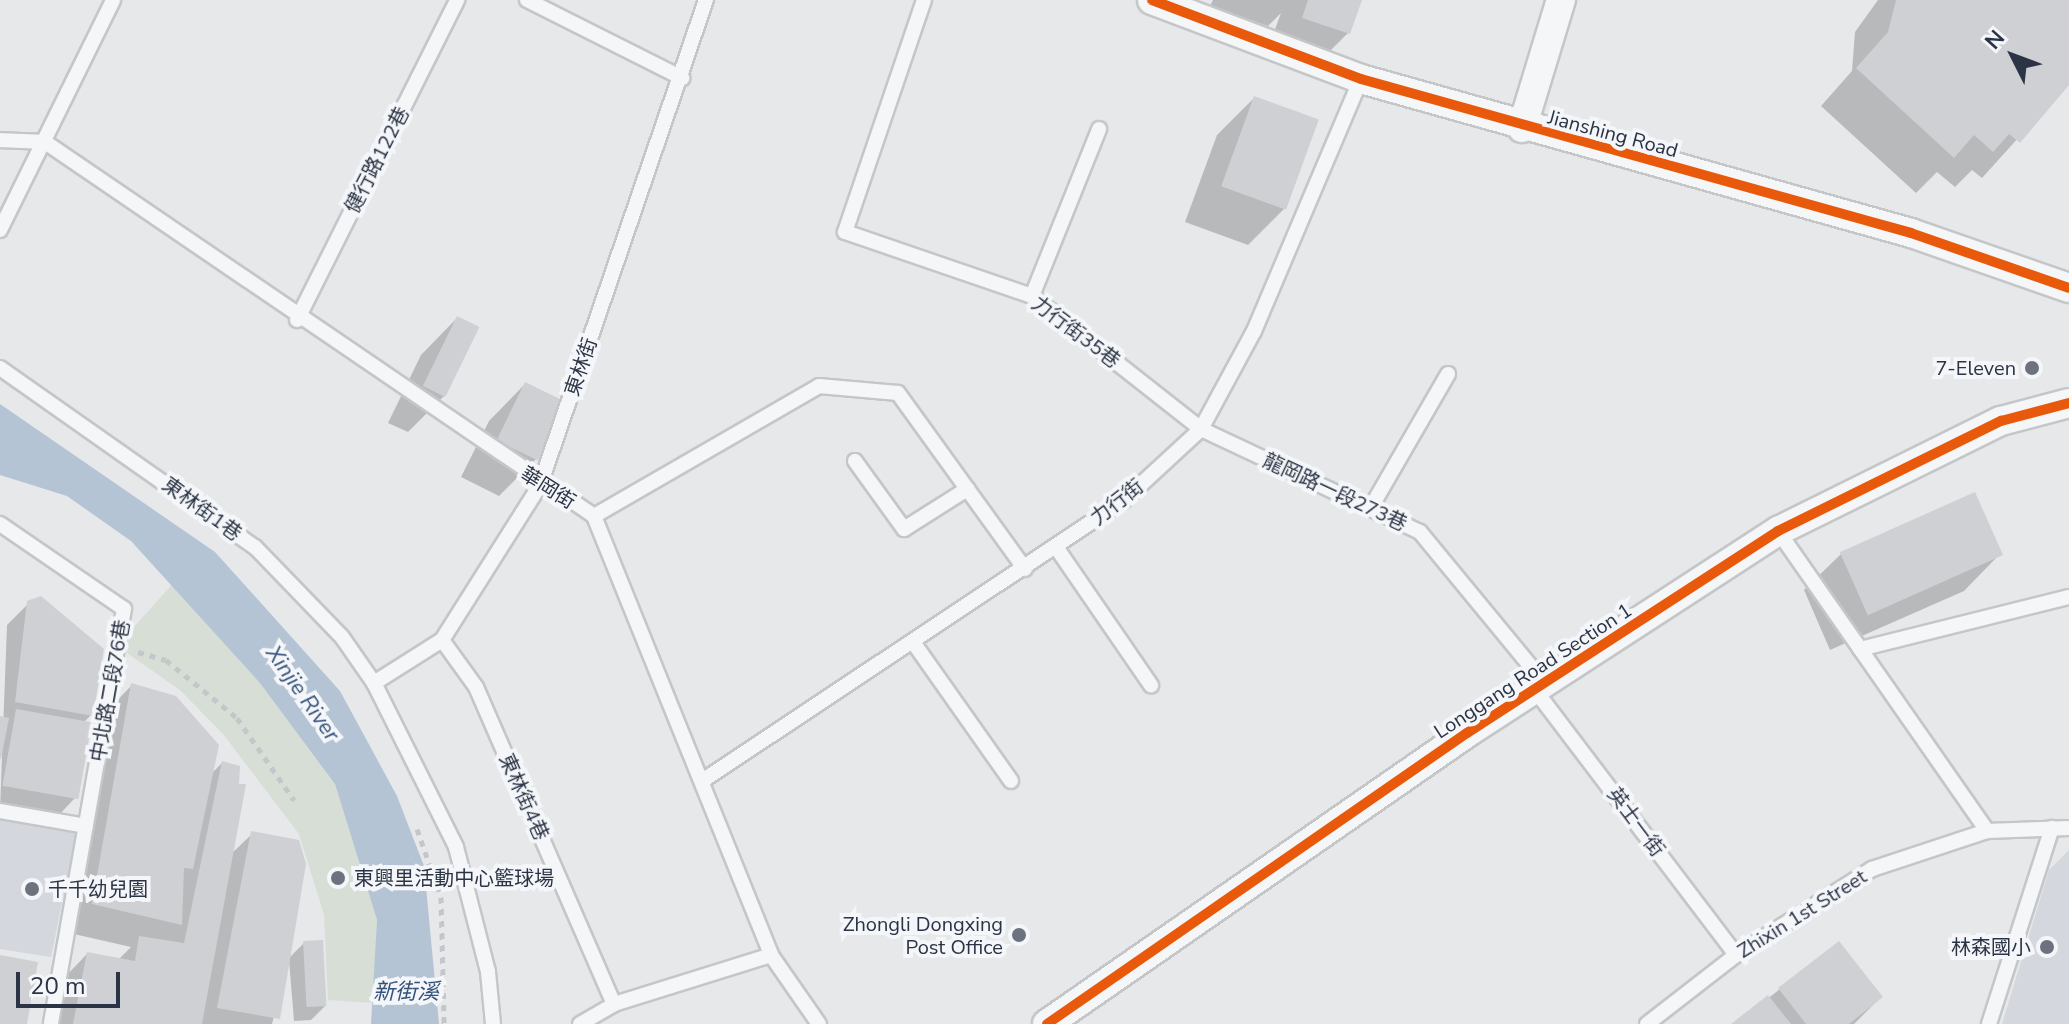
<!DOCTYPE html>
<meta charset="utf-8">
<style>
body{margin:0}
#map{position:relative;width:2069px;height:1024px;overflow:hidden;background:#e6e8ea;font-family:"Nunito Sans","Noto Sans TC",sans-serif}
div>[style]{position:absolute}
[style*='--x']{left:calc(var(--x)*1px);top:calc(var(--y)*1px);width:calc(var(--w)*1px);rotate:calc(var(--a)*1deg)}
.built>*{inset:0;background:#d4d7dd}
.green>*{inset:0;background:#d6ded6}
.water>*{inset:0;background:#b4c4d5}
.shadow>*{inset:0;background:#0003}
.building>*{inset:0;background:#ced0d3;transform-origin:0 0}
.path>*{height:5px;margin-top:-2.5px;transform-origin:0;background:repeating-linear-gradient(90deg,#c5c6ca 0 6px,transparent 0 12px)}
.roads{filter:drop-shadow(2px 0 #c4c6c8) drop-shadow(-2px 0 #c4c6c8) drop-shadow(0 2px #c4c6c8) drop-shadow(0 -2px #c4c6c8)}
.service>*{height:14px;margin:-7px;padding:0 7px;transform-origin:7px;border-radius:7px;background:#f5f6f7}
.minor>*{height:28px;margin:-14px;padding:0 14px;transform-origin:14px;border-radius:14px;background:#f5f6f7}
.cycleway>*{height:10px;margin:-5px;padding:0 5px;transform-origin:5px;border-radius:5px;background:#e8590c}
.dots>*{width:22px;height:22px;translate:-50% -50%;box-sizing:border-box;border:4px solid #f4f6f9;border-radius:50%}
span{translate:-50% -50%;white-space:nowrap;text-align:center;line-height:1.15;-webkit-text-stroke:8px #f4f6f9;paint-order:stroke}
.street-label{font-size:20px;color:#2b3445}
.poi-label{font-size:20px;color:#2b3445}
.right{translate:-100% -50%;text-align:right}
.left{translate:0 -50%;text-align:left}
.water-label{font-size:22px;color:#34527a;font-style:italic}
.north{position:absolute;left:1973px;top:16px;width:80px;height:80px;-webkit-text-stroke:6px #f4f6f9;paint-order:stroke;rotate:312deg;font-size:22px;font-weight:700;line-height:32px;text-align:center;color:#2b3445}
.north::after{content:'';display:block;margin:auto;width:28px;height:36px;background:#2b3445;clip-path:polygon(50% 0,100% 100%,50% 72%,0 100%)}
.scale{position:absolute;left:16px;top:972px;width:104px;height:36px;box-sizing:border-box;border:4px solid #2b3445;border-top:0;padding-left:10px;font-size:24px;line-height:28px;white-space:nowrap;color:#2b3445;-webkit-text-stroke:6px #f4f6f9;paint-order:stroke}
</style>
<div id="map">
<div class="built">
<div style="clip-path:polygon(0 816px,77px 830px,51px 957px,0 949px)"></div>
<div style="clip-path:polygon(2069px 850px,2069px 1024px,2002px 1024px,2049px 870px)"></div>
</div>
<div class="green">
<div style="clip-path:polygon(185px 570px,256px 636px,335px 784px,377px 920px,374px 1003px,328px 1000px,324px 915px,299px 834px,223px 734px,180px 690px,117px 646px)"></div>
</div>
<div class="water">
<div style="clip-path:polygon(0 404px,215px 552px,340px 691px,397px 796px,424px 866px,439px 1024px,371px 1024px,377px 920px,335px 784px,260px 683px,131px 541px,67px 496px,0 475px)"></div>
</div>
<div class="shadow">
<div style="clip-path:polygon(1213px 0,1359px 0,1348px 33px,1311px 70px,1266px 54px,1281px 13px,1268px 26px,1210px 6px)"></div>
<div style="clip-path:polygon(1878px 0,2069px 0,2069px 82px,1982px 178px,1972px 170px,1955px 187px,1937px 172px,1916px 193px,1821px 106px,1852px 71px,1855px 32px)"></div>
<div style="clip-path:polygon(1254px 98px,1284px 209px,1248px 245px,1185px 222px,1217px 135px)"></div>
<div style="clip-path:polygon(457px 318px,444px 396px,408px 432px,388px 423px,421px 355px)"></div>
<div style="clip-path:polygon(525px 384px,536px 459px,499px 496px,461px 477px,489px 421px)"></div>
<div style="clip-path:polygon(1841px 554px,2000px 554px,1964px 591px,1830px 650px,1804px 590px)"></div>
<div style="clip-path:polygon(29px 603px,91px 715px,84px 722px,76px 797px,55px 819px,0 810px,7px 625px)"></div>
<div style="clip-path:polygon(132px 685px,210px 775px,222px 763px,230px 855px,252px 834px,288px 959px,304px 943px,325px 1006px,311px 1020px,294px 1021px,289px 960px,272px 1024px,52px 1024px,60px 982px,87px 954px,118px 960px,131px 947px,65px 932px,105px 713px)"></div>
<div style="clip-path:polygon(1839px 943px,1881px 997px,1854px 1024px,1735px 1024px)"></div>
</div>
<div class="building">
<div style="clip-path:polygon(1308px 0,1362px 0,1350px 34px,1302px 18px)"></div>
<div style="clip-path:polygon(1896px 0,2069px 0,2069px 85px,2020px 143px,2009px 134px,1993px 152px,1974px 135px,1954px 158px,1856px 68px,1888px 32px)"></div>
<div style="left:1254px;top:96px;width:69px;height:96px;rotate:20deg"></div>
<div style="left:457px;top:316px;width:25px;height:78px;rotate:26deg"></div>
<div style="left:525px;top:382px;width:46px;height:65px;rotate:26deg"></div>
<div style="left:1975px;top:492px;width:69px;height:148px;rotate:66deg"></div>
<div style="clip-path:polygon(41px 596px,104px 649px,93px 716px,15px 702px,27px 601px)"></div>
<div style="clip-path:polygon(131px 683px,176px 696px,219px 745px,193px 869px,184px 868px,182px 925px,92px 904px)"></div>
<div style="left:16px;top:709px;width:77px;height:78px;rotate:10deg"></div>
<div style="clip-path:polygon(0 716px,9px 718px,1px 759px,0 759px)"></div>
<div style="clip-path:polygon(222px 761px,240px 766px,239px 784px,246px 784px,202px 1024px,73px 1024px,87px 952px,135px 961px,139px 936px,184px 943px)"></div>
<div style="clip-path:polygon(251px 831px,299px 840px,306px 864px,280px 1019px,217px 1008px)"></div>
<div style="left:323px;top:940px;width:66px;height:20px;rotate:87deg"></div>
<div style="clip-path:polygon(1839px 941px,1883px 997px,1849px 1024px,1806px 1024px,1778px 988px)"></div>
<div style="clip-path:polygon(0 955px,38px 962px,27px 1024px,0 1024px)"></div>
<div style="clip-path:polygon(1768px 995px,1791px 1024px,1731px 1024px)"></div>
</div>
<div class="path">
<div style="--x:138;--y:652;--w:29;--a:16"></div>
<div style="--x:166;--y:660;--w:92;--a:39.2"></div>
<div style="--x:237;--y:718;--w:100;--a:55.2"></div>
<div style="--x:417;--y:829;--w:72;--a:70.6"></div>
<div style="--x:441;--y:897;--w:127;--a:88.6"></div>
</div>
<div class="roads">
<div class="service">
<div style="--x:527;--y:0;--w:174;--a:26.7"></div>
<div style="--x:924;--y:0;--w:245;--a:108.8"></div>
<div style="--x:845;--y:232;--w:198;--a:18.9"></div>
<div style="--x:1032;--y:296;--w:215;--a:38.2"></div>
<div style="--x:1201;--y:429;--w:242;--a:25.2"></div>
<div style="--x:1420;--y:532;--w:198;--a:50.5"></div>
<div style="--x:0;--y:140;--w:45;--a:2.5"></div>
<div style="--x:45;--y:142;--w:664;--a:34.26"></div>
<div style="--x:594;--y:516;--w:473;--a:68"></div>
<div style="--x:771;--y:955;--w:84;--a:55.2"></div>
<div style="--x:0;--y:230;--w:256;--a:-63.8"></div>
<div style="--x:1032;--y:296;--w:180;--a:-68.1"></div>
<div style="--x:297;--y:320;--w:358;--a:-63.4"></div>
<div style="--x:0;--y:368;--w:312;--a:35.1"></div>
<div style="--x:255;--y:547;--w:125;--a:46"></div>
<div style="--x:342;--y:637;--w:56;--a:55.2"></div>
<div style="--x:374;--y:683;--w:183;--a:63.4"></div>
<div style="--x:456;--y:847;--w:129;--a:75.6"></div>
<div style="--x:488;--y:972;--w:52;--a:84.5"></div>
<div style="--x:855;--y:461;--w:84;--a:54.2"></div>
<div style="--x:904;--y:529;--w:75;--a:-32.4"></div>
<div style="--x:1370;--y:509;--w:156;--a:-60"></div>
<div style="--x:594;--y:516;--w:260;--a:-30"></div>
<div style="--x:819;--y:386;--w:79;--a:5.1"></div>
<div style="--x:898;--y:393;--w:217;--a:54.2"></div>
<div style="--x:0;--y:524;--w:150;--a:34.4"></div>
<div style="--x:124;--y:609;--w:421;--a:100"></div>
<div style="--x:1778;--y:531;--w:366;--a:55.1"></div>
<div style="--x:1056;--y:547;--w:168;--a:55.5"></div>
<div style="--x:442;--y:640;--w:58;--a:54.1"></div>
<div style="--x:476;--y:687;--w:346;--a:66.5"></div>
<div style="--x:913;--y:642;--w:170;--a:54.8"></div>
<div style="--x:1860;--y:649;--w:215;--a:-14"></div>
<div style="--x:374;--y:683;--w:80;--a:-32.3"></div>
<div style="--x:442;--y:640;--w:183;--a:-57.7"></div>
<div style="--x:540;--y:485;--w:513;--a:-71.11"></div>
<div style="--x:1535;--y:690;--w:333;--a:52.8"></div>
<div style="--x:705;--y:779;--w:502;--a:-33.63"></div>
<div style="--x:1123;--y:501;--w:106;--a:-42.7"></div>
<div style="--x:1201;--y:429;--w:111;--a:-61.6"></div>
<div style="--x:1254;--y:331;--w:274;--a:-67"></div>
<div style="--x:0;--y:811;--w:87;--a:9.9"></div>
<div style="--x:580;--y:1024;--w:39;--a:-30"></div>
<div style="--x:614;--y:1004;--w:164;--a:-17.3"></div>
<div style="--x:1647;--y:1024;--w:113;--a:-37.8"></div>
<div style="--x:1736;--y:955;--w:161;--a:-32.3"></div>
<div style="--x:1872;--y:869;--w:121;--a:-18.3"></div>
<div style="--x:1987;--y:831;--w:82;--a:-2.1"></div>
<div style="--x:1989;--y:1024;--w:206;--a:-72.2"></div>
</div>
<div class="minor">
<div style="--x:1152;--y:0;--w:223;--a:20.7"></div>
<div style="--x:1361;--y:79;--w:571;--a:15.64"></div>
<div style="--x:1911;--y:233;--w:167;--a:19.2"></div>
<div style="--x:1522;--y:128;--w:134;--a:-73.1"></div>
<div style="--x:1047;--y:1024;--w:511;--a:-34.72"></div>
<div style="--x:1467;--y:733;--w:371;--a:-33"></div>
<div style="--x:1778;--y:531;--w:249;--a:-26.3"></div>
<div style="--x:2001;--y:421;--w:70;--a:-14.8"></div>
</div>
</div>
<div class="cycleway">
<div style="--x:1152;--y:0;--w:223;--a:20.7"></div>
<div style="--x:1361;--y:79;--w:571;--a:15.64"></div>
<div style="--x:1911;--y:233;--w:167;--a:19.2"></div>
<div style="--x:1047;--y:1024;--w:511;--a:-34.72"></div>
<div style="--x:1467;--y:733;--w:371;--a:-33"></div>
<div style="--x:1778;--y:531;--w:249;--a:-26.3"></div>
<div style="--x:2001;--y:421;--w:70;--a:-14.8"></div>
</div>
<div class="dots">
<div style="left:2032px;top:368px;background:#6c737f"></div>
<div style="left:338px;top:878px;background:#6c737f"></div>
<div style="left:32px;top:889px;background:#6c737f"></div>
<div style="left:1019px;top:935px;background:#6c737f"></div>
<div style="left:2047px;top:947px;background:#6c737f"></div>
</div>
<div class="street-label">
<span style="left:1613px;top:134px;rotate:15deg">Jianshing Road</span>
<span style="left:377px;top:160px;rotate:-63deg">健行路122巷</span>
<span style="left:1076px;top:332px;rotate:37deg">力行街35巷</span>
<span style="left:581px;top:367px;rotate:-71deg">東林街</span>
<span style="left:548px;top:488px;rotate:32deg">華岡街</span>
<span style="left:1335px;top:492px;rotate:25deg">龍岡路一段273巷</span>
<span style="left:1117px;top:502px;rotate:-38deg">力行街</span>
<span style="left:202px;top:509px;rotate:36deg">東林街1巷</span>
<span style="left:1533px;top:671px;rotate:-33deg">Longgang Road Section 1</span>
<span style="left:110px;top:691px;rotate:-80deg">中北路二段76巷</span>
<span style="left:524px;top:797px;rotate:66deg">東林街4巷</span>
<span style="left:1636px;top:822px;rotate:53deg">英士一街</span>
<span style="left:1802px;top:914px;rotate:-32deg">Zhixin 1st Street</span>
</div>
<div class="poi-label">
<span class="right" style="left:2016px;top:368px">7-Eleven</span>
<span class="left" style="left:354px;top:878px">東興里活動中心籃球場</span>
<span class="left" style="left:48px;top:889px">千千幼兒園</span>
<span class="right" style="left:1003px;top:936px">Zhongli Dongxing<br>Post Office</span>
<span class="right" style="left:2031px;top:947px">林森國小</span>
</div>
<div class="water-label">
<span style="left:302px;top:694px;rotate:55deg">Xinjie River</span>
<span style="left:406px;top:993px">新街溪</span>
</div>
<div class="north">N</div>
<div class="scale">20 m</div>
</div>
